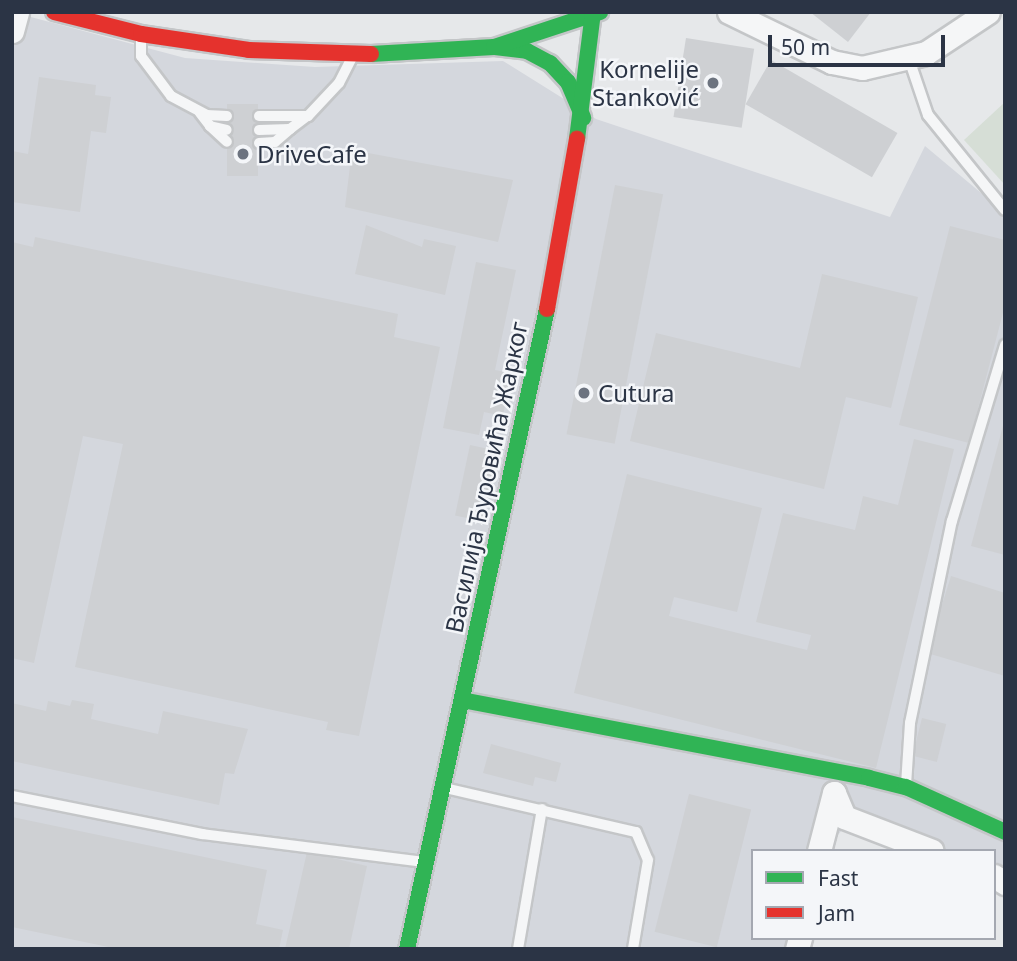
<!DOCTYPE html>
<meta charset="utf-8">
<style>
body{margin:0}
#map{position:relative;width:1017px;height:961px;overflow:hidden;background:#e6e8ea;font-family:"Noto Sans",sans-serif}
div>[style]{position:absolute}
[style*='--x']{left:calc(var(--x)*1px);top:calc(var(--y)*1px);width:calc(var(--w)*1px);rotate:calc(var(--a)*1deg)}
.built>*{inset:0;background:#d4d7dd}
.green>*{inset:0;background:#d6ded6}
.building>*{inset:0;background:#ced0d3;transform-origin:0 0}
.roads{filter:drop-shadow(2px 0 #c4c6c8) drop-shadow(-2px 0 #c4c6c8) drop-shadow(0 2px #c4c6c8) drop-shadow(0 -2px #c4c6c8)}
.lane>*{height:10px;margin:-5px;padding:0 5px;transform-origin:5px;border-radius:5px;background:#f5f6f7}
.street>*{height:23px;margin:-11.5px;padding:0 11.5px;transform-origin:11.5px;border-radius:11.5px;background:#f5f6f7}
.fast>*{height:16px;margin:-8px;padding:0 8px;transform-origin:8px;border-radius:8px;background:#30b455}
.jam>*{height:16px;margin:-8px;padding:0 8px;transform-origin:8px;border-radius:8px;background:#e5322d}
.dots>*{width:19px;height:19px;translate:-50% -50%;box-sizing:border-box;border:4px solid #f4f6f9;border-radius:50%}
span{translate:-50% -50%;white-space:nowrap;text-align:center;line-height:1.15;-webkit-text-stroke:5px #f4f6f9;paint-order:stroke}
.poi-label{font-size:24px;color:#2b3445}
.right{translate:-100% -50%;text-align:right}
.left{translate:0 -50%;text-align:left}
.street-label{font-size:24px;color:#2b3445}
.frame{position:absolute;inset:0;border:14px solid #2b3445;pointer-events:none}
.legend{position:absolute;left:751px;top:849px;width:245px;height:91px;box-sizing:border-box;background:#f4f6f9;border:2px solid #a4a8b1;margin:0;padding:9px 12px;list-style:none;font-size:21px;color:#2b3445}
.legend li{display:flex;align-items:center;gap:14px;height:35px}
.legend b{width:35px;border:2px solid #a4a8b1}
.scale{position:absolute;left:768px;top:35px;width:177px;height:32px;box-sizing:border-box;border:4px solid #2b3445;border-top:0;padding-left:9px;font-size:21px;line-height:24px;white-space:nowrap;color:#2b3445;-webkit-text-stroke:5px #f4f6f9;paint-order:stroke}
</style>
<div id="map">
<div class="built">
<div style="clip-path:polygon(12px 12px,185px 58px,315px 67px,503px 61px,596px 119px,890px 217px,925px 146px,1005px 213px,1005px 867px,994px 864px,994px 851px,951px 851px,850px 820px,825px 851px,753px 851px,753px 938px,812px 938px,811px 949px,12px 949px)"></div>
</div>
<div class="green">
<div style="clip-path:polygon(1005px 102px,1005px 185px,964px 140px)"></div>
</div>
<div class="building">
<div style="clip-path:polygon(810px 12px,871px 12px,848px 42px)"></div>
<div style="left:686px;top:38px;width:69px;height:80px;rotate:9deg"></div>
<div style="left:771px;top:60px;width:146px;height:51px;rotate:30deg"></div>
<div style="clip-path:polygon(39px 77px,96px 85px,95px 95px,111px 97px,106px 133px,91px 131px,80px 212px,12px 202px,12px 151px,28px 154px)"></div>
<div style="left:227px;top:104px;width:31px;height:72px"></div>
<div style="clip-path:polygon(352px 150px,513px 180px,498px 242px,345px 207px)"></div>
<div style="left:615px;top:185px;width:49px;height:254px;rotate:11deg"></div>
<div style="clip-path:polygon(366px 225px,422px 247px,424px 239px,456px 246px,445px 295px,355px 274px)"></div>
<div style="clip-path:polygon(950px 226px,1005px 240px,1005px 305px,969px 443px,899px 425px)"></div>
<div style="clip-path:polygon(35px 237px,398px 314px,394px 337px,440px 347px,359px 736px,326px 730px,328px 722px,75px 667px,123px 444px,83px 436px,34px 663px,12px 658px,12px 242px,33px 247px)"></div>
<div style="clip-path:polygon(476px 262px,516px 270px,495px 370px,511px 373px,503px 416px,484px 412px,479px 435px,443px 428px)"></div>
<div style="clip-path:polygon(822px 274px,918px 297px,891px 408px,846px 397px,824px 489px,630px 441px,656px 333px,800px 368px)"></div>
<div style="clip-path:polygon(1004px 422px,1005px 422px,1005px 555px,971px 546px)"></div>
<div style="clip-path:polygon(914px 439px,954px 449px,876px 768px,574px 693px,627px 474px,762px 508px,737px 612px,674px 597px,669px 616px,807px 650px,811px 635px,756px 622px,783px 513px,855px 530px,863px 496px,898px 505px)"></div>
<div style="left:470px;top:445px;width:29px;height:72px;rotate:12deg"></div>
<div style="clip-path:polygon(951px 576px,1005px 593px,1005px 676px,927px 653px)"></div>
<div style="clip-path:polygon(72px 700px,94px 704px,91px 719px,158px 734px,163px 711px,248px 729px,234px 774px,225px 773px,219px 805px,12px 761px,12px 703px,46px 711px,48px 701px,70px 706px)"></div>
<div style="left:922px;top:718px;width:25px;height:39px;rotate:14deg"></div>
<div style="clip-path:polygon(491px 744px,561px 763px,556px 782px,535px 777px,533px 786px,483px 773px)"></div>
<div style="left:689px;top:794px;width:64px;height:142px;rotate:14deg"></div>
<div style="clip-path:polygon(12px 817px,267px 870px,256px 924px,283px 930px,279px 949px,118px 949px,12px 927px)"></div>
<div style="clip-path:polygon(307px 852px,367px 866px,349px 949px,285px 949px)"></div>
</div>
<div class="roads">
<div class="lane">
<div style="--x:141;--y:37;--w:19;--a:90"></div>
<div style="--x:141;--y:56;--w:50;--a:53.1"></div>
<div style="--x:171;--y:96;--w:40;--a:28"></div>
<div style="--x:206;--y:115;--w:21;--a:3"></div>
<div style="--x:909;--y:59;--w:59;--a:71.3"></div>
<div style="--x:928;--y:115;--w:122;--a:51"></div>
<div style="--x:200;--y:113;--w:16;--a:52"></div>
<div style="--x:210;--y:126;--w:17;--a:13"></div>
<div style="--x:259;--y:116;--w:49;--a:0"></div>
<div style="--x:308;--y:116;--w:45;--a:-46.8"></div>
<div style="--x:339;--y:83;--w:28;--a:-63"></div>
<div style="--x:210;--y:126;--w:23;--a:43"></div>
<div style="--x:259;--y:130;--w:31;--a:-2"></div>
<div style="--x:290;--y:129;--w:21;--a:-37"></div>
<div style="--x:259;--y:143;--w:16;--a:-4"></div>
<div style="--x:275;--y:142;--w:20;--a:-41"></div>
<div style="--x:906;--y:785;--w:62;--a:-86.3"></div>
<div style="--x:910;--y:723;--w:206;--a:-78.3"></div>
<div style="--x:952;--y:521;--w:184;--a:-73.2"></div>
<div style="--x:445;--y:788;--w:196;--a:13"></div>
<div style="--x:636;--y:832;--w:30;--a:67"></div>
<div style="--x:648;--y:860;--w:90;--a:99.6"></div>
<div style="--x:12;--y:796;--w:194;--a:11.3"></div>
<div style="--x:202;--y:834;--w:223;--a:7.2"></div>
<div style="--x:518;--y:949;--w:142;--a:-80.3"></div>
</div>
<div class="street">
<div style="--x:729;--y:12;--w:114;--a:25.9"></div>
<div style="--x:832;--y:62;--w:31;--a:11"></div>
<div style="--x:862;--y:68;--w:66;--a:-13.2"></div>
<div style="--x:926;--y:53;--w:74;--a:-33.5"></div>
<div style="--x:12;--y:31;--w:20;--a:-75"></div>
<div style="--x:834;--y:793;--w:26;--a:67"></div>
<div style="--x:844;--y:817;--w:94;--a:21.1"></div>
<div style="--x:819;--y:851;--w:60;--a:-75.5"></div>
<div style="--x:994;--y:876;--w:13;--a:32"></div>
<div style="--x:797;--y:949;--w:11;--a:-75"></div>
</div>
<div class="fast">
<div style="--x:495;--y:47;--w:32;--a:7"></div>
<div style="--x:527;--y:51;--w:26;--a:28"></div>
<div style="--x:550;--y:63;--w:26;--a:47"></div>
<div style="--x:568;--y:82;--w:39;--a:67"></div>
<div style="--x:371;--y:54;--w:123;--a:-3.3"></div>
<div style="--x:494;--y:47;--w:112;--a:-18.3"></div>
<div style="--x:577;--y:139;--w:128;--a:-82.8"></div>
<div style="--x:462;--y:700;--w:414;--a:10.8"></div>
<div style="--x:869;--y:778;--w:38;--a:14"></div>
<div style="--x:906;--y:787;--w:109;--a:24.4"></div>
<div style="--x:407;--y:949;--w:655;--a:-77.66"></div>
</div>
<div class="jam">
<div style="--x:54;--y:12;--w:90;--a:14.2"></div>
<div style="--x:141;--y:34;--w:109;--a:8.4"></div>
<div style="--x:249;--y:50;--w:122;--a:1.9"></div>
<div style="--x:547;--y:309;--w:173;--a:-80"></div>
</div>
</div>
<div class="dots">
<div style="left:713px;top:83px;background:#6c737f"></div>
<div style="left:243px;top:154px;background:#6c737f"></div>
<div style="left:584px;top:393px;background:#6c737f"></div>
</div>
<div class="poi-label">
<span class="right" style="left:699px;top:83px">Kornelije<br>Stanković</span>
<span class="left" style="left:257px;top:154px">DriveCafe</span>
<span class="left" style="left:598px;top:393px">Cutura</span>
</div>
<div class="street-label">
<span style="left:486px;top:477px;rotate:-78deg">Василија Ђуровића Жарког</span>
</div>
<div class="frame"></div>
<ul class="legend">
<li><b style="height:9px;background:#30b455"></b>Fast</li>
<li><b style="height:9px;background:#e5322d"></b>Jam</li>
</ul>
<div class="scale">50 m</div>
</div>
